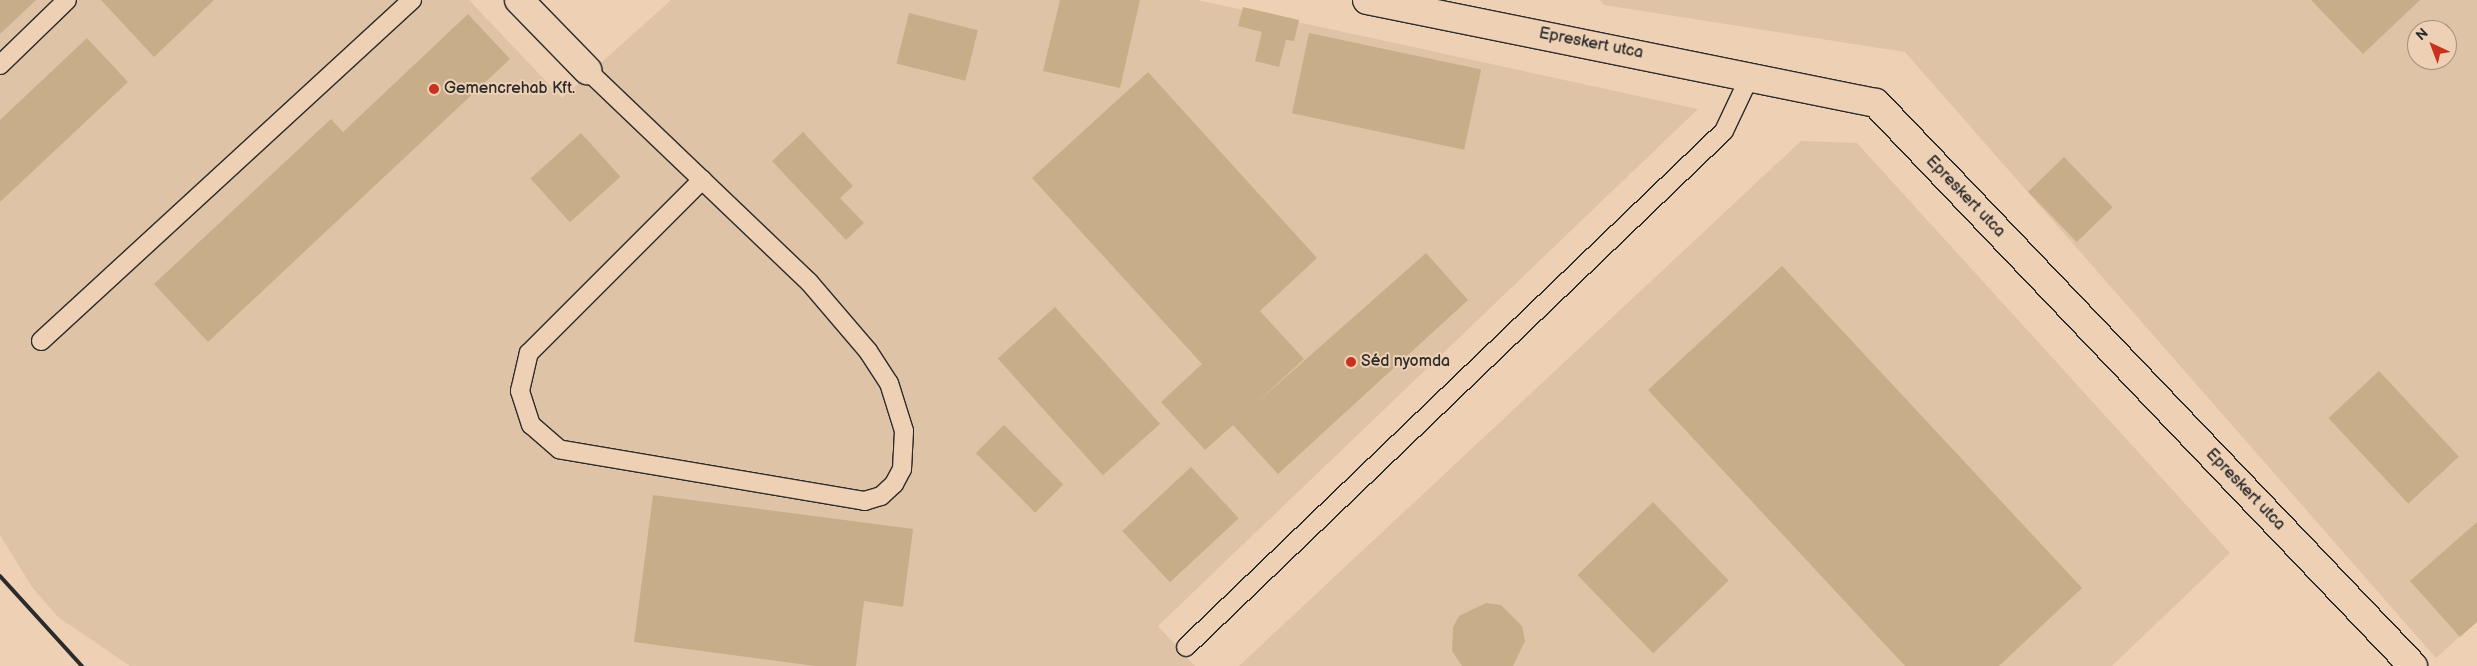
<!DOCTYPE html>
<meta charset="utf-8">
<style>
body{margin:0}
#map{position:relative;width:2477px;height:666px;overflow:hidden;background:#eed1b5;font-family:"Balsamiq Sans",sans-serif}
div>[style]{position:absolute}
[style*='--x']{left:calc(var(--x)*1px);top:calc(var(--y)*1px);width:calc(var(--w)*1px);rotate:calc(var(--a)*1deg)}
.built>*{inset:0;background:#dfc3a6}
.building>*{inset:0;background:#c8ad89;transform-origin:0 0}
.roads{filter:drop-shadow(1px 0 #2b2b2b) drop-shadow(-1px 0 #2b2b2b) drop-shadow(0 1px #2b2b2b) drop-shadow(0 -1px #2b2b2b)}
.lane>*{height:18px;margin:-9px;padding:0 9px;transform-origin:9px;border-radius:9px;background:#eed1b5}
.street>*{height:28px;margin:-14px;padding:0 14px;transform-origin:14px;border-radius:14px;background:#eed1b5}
.rail>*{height:4px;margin:-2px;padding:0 2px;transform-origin:2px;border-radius:2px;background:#2b2b2b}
.dots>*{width:14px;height:14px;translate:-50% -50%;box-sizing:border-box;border:2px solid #eed1b5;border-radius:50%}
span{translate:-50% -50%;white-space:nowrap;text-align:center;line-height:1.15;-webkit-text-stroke:4px #eed1b5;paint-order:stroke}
.street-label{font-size:16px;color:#2b2b2b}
.poi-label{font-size:16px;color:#2b2b2b}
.left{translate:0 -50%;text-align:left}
.north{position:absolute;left:2407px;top:20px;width:50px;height:50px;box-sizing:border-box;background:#eed1b5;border:1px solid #a08f7e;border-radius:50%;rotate:317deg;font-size:14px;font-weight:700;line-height:20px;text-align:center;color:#2b2b2b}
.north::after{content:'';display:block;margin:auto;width:18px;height:22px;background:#c8321e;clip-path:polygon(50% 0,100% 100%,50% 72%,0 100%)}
</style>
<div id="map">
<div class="built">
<div style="clip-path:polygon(0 0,469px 0,562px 98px,671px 0,1197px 0,1698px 109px,1158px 626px,1195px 666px,130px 666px,58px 617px,32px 587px,0 535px)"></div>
<div style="clip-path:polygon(evenodd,1600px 0,2477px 0,2477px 621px,2436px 658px,1905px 52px,1604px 5px,1600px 0,2417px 30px,2447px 30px,2447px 60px,2417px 60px,2417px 30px)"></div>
<div style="clip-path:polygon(1801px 141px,1857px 143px,2230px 553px,2112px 666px,1239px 666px)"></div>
</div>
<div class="building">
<div style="clip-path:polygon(0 0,36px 0,0 34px)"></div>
<div style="clip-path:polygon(101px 0,214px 0,154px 57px)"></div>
<div style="clip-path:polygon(1060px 0,1140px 0,1120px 88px,1043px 71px)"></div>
<div style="clip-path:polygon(2311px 0,2420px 0,2363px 54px)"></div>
<div style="clip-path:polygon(1243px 7px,1299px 20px,1294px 41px,1286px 40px,1279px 67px,1255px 61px,1262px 32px,1238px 26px)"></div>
<div style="left:909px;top:13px;width:71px;height:52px;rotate:14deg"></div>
<div style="clip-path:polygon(468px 14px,510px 59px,208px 342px,154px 284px,331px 119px,343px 132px)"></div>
<div style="left:1309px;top:33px;width:176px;height:82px;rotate:12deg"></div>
<div style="clip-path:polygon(87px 38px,128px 82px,0 202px,0 120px)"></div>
<div style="clip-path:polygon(1148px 72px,1317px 258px,1260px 311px,1304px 359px,1253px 406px,1426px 253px,1468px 300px,1278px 474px,1233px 425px,1205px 450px,1161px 402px,1202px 364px,1032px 178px)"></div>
<div style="clip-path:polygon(803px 132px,853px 186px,840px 198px,864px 223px,846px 240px,772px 161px)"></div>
<div style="left:581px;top:133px;width:59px;height:68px;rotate:48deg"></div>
<div style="left:2064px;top:157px;width:70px;height:50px;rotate:46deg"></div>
<div style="clip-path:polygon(1782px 266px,2082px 588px,1999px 666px,1905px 666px,1648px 390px)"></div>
<div style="left:1055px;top:307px;width:157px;height:77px;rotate:48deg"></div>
<div style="left:2379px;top:371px;width:117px;height:69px;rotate:47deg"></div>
<div style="left:1004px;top:425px;width:84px;height:40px;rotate:45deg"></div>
<div style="left:1191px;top:467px;width:70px;height:94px;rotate:47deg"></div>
<div style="clip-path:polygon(653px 495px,913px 529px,903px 607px,864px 601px,856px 666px,815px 666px,634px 642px)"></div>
<div style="left:1653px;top:502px;width:109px;height:105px;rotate:46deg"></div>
<div style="clip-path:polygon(2477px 522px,2477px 622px,2460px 637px,2410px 581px)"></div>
<div style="clip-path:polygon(1486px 603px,1501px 605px,1522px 626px,1525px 641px,1513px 666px,1462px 666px,1452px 651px,1453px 627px,1459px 616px)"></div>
</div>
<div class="roads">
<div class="lane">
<div style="--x:0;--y:65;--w:93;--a:-44.1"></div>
<div style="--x:587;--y:70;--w:307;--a:43.7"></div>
<div style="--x:809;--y:282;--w:91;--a:49.5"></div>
<div style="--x:868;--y:351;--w:38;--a:57"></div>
<div style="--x:889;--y:383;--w:50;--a:72.6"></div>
<div style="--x:904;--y:431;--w:38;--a:93"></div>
<div style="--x:902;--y:469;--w:17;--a:118"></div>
<div style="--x:894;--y:484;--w:18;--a:137"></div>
<div style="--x:881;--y:496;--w:17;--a:163"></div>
<div style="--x:865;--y:501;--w:310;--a:-170.4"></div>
<div style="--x:559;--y:449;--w:37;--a:-139"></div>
<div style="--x:531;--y:425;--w:36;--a:-108"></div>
<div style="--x:520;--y:391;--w:39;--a:-77"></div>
<div style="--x:529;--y:353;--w:245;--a:-45"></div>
<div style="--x:41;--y:341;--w:504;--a:-42.59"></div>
<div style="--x:1186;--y:647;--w:745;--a:-43.8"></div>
<div style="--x:1724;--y:131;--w:61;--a:-64.7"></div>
</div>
<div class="street">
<div style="--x:519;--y:0;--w:98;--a:45.8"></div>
<div style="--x:1367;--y:0;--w:519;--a:11.44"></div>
<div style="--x:1876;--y:103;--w:778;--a:46.35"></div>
</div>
</div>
<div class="rail">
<div style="--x:0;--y:576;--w:122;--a:47.7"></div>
</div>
<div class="dots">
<div style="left:434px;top:89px;background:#c8321e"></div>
<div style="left:1351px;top:362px;background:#c8321e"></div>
</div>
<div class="street-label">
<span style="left:1591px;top:44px;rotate:11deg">Epreskert utca</span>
<span style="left:1965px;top:197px;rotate:46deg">Epreskert utca</span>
<span style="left:2245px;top:490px;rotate:46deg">Epreskert utca</span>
</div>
<div class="poi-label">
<span class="left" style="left:444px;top:89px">Gemencrehab Kft.</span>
<span class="left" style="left:1361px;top:362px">Séd nyomda</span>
</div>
<div class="north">N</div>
</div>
